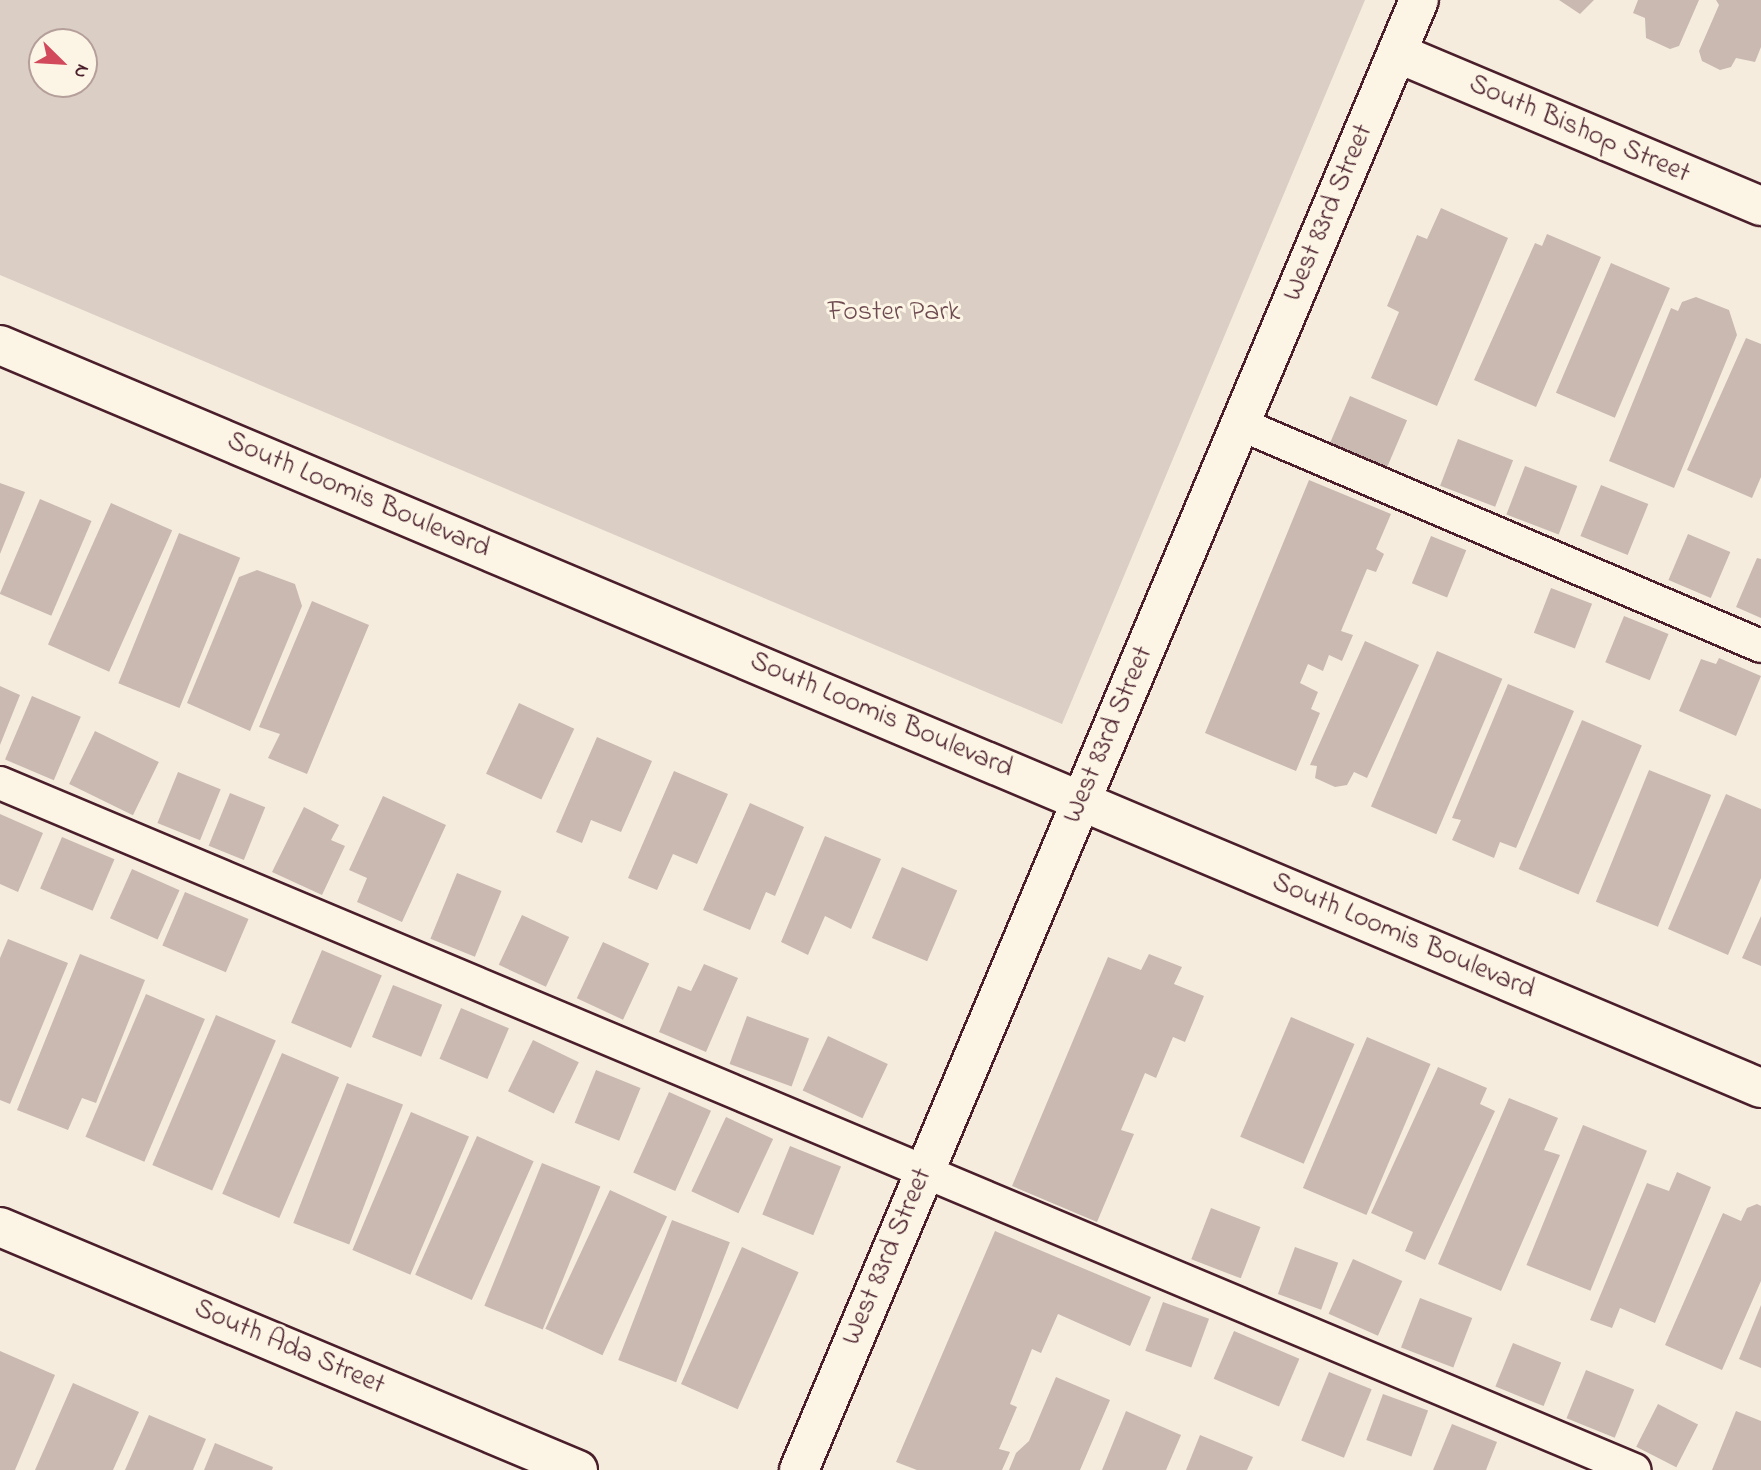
<!DOCTYPE html>
<style>
body{margin:0}
#map{position:relative;width:1761px;height:1470px;overflow:hidden;background:#f5ecde;font-family:"Indie Flower",sans-serif}
div>[style]{position:absolute}
[style*='--x']{left:calc(var(--x)*1px);top:calc(var(--y)*1px);width:calc(var(--w)*1px);rotate:calc(var(--a)*1deg)}
.green>*{inset:0;background:#dbcec4}
.building>*{inset:0;background:#cab9b1;transform-origin:0 0}
.roads{filter:drop-shadow(2px 0 #4a1f2b) drop-shadow(-2px 0 #4a1f2b) drop-shadow(0 2px #4a1f2b) drop-shadow(0 -2px #4a1f2b)}
.service>*{height:32px;margin:-16px;padding:0 16px;transform-origin:16px;border-radius:16px;background:#fcf5e5}
.minor>*{height:38px;margin:-19px;padding:0 19px;transform-origin:19px;border-radius:19px;background:#fcf5e5}
.tertiary>*{height:38px;margin:-19px;padding:0 19px;transform-origin:19px;border-radius:19px;background:#fcf5e5}
span{translate:-50% -50%;white-space:nowrap;text-align:center;line-height:1.15;-webkit-text-stroke:6px #fcf5e5;paint-order:stroke}
.street-label{font-size:28px;color:#4a1f2b}
.park-label{font-size:28px;color:#6e4b51}
.north{position:absolute;left:28px;top:28px;width:70px;height:70px;box-sizing:border-box;background:#fcf5e5;border:2px solid #b59f9b;border-radius:50%;rotate:114deg;font-size:19px;font-weight:700;line-height:28px;text-align:center;color:#4a1f2b}
.north::after{content:'';display:block;margin:auto;width:24px;height:32px;background:#d1495b;clip-path:polygon(50% 0,100% 100%,50% 72%,0 100%)}
</style>
<div id="map">
<div class="green">
<div style="clip-path:polygon(evenodd,0 0,1365px 0,1062px 724px,0 275px,0 0,42px 42px,84px 42px,84px 84px,42px 84px,42px 42px)"></div>
</div>
<div class="building">
<div style="clip-path:polygon(1559px 0,1594px 0,1580px 14px)"></div>
<div style="clip-path:polygon(1638px 0,1699px 0,1679px 46px,1670px 49px,1646px 38px,1645px 18px,1633px 13px)"></div>
<div style="clip-path:polygon(1716px 0,1761px 0,1761px 47px,1755px 62px,1736px 58px,1731px 67px,1720px 70px,1702px 61px,1699px 51px,1719px 5px)"></div>
<div style="clip-path:polygon(1441px 208px,1508px 238px,1437px 406px,1371px 378px,1399px 312px,1387px 306px,1417px 235px,1427px 239px)"></div>
<div style="clip-path:polygon(1547px 234px,1601px 257px,1536px 407px,1474px 380px,1535px 243px,1542px 246px)"></div>
<div style="left:1611px;top:263px;width:64px;height:141px;rotate:23deg"></div>
<div style="clip-path:polygon(1696px 297px,1729px 310px,1737px 335px,1674px 488px,1609px 461px,1671px 308px,1678px 311px,1682px 302px)"></div>
<div style="clip-path:polygon(1746px 338px,1761px 344px,1761px 477px,1752px 498px,1687px 470px)"></div>
<div style="left:1350px;top:396px;width:62px;height:53px;rotate:23deg"></div>
<div style="left:1458px;top:439px;width:59px;height:50px;rotate:21deg"></div>
<div style="left:1525px;top:466px;width:56px;height:52px;rotate:21deg"></div>
<div style="clip-path:polygon(1309px 480px,1391px 514px,1376px 549px,1384px 554px,1376px 572px,1367px 569px,1341px 631px,1353px 635px,1342px 661px,1329px 655px,1323px 671px,1308px 664px,1300px 683px,1318px 692px,1311px 709px,1320px 713px,1296px 771px,1205px 733px)"></div>
<div style="clip-path:polygon(0 483px,25px 492px,0 554px)"></div>
<div style="left:1601px;top:485px;width:51px;height:55px;rotate:22deg"></div>
<div style="left:40px;top:499px;width:56px;height:103px;rotate:23deg"></div>
<div style="left:111px;top:503px;width:67px;height:155px;rotate:24deg"></div>
<div style="left:179px;top:533px;width:66px;height:162px;rotate:22deg"></div>
<div style="left:1688px;top:534px;width:46px;height:50px;rotate:23deg"></div>
<div style="left:1431px;top:536px;width:38px;height:51px;rotate:22deg"></div>
<div style="clip-path:polygon(1757px 558px,1761px 559px,1761px 618px,1736px 607px)"></div>
<div style="clip-path:polygon(257px 570px,295px 584px,302px 606px,250px 731px,187px 703px,239px 577px)"></div>
<div style="left:1551px;top:588px;width:44px;height:48px;rotate:21deg"></div>
<div style="clip-path:polygon(312px 601px,369px 625px,307px 774px,268px 758px,280px 734px,259px 727px)"></div>
<div style="left:1624px;top:616px;width:48px;height:50px;rotate:22deg"></div>
<div style="clip-path:polygon(1365px 641px,1419px 665px,1367px 778px,1354px 772px,1347px 785px,1335px 787px,1315px 778px,1317px 766px,1310px 765px)"></div>
<div style="left:1437px;top:651px;width:71px;height:169px;rotate:23deg"></div>
<div style="clip-path:polygon(1719px 658px,1761px 676px,1736px 736px,1679px 711px,1701px 659px,1716px 664px)"></div>
<div style="clip-path:polygon(1508px 684px,1574px 711px,1516px 848px,1500px 842px,1494px 858px,1452px 840px,1461px 820px,1452px 818px)"></div>
<div style="clip-path:polygon(0 686px,20px 695px,0 745px)"></div>
<div style="left:32px;top:696px;width:53px;height:69px;rotate:23deg"></div>
<div style="left:519px;top:703px;width:61px;height:78px;rotate:25deg"></div>
<div style="left:1582px;top:720px;width:65px;height:162px;rotate:23deg"></div>
<div style="left:95px;top:731px;width:71px;height:59px;rotate:26deg"></div>
<div style="clip-path:polygon(597px 737px,652px 761px,621px 832px,591px 820px,582px 843px,556px 832px)"></div>
<div style="left:1649px;top:770px;width:67px;height:142px;rotate:22deg"></div>
<div style="clip-path:polygon(674px 771px,728px 794px,697px 864px,673px 854px,657px 890px,628px 878px)"></div>
<div style="left:178px;top:772px;width:46px;height:55px;rotate:22deg"></div>
<div style="left:230px;top:793px;width:38px;height:57px;rotate:22deg"></div>
<div style="clip-path:polygon(1726px 794px,1761px 809px,1761px 878px,1728px 955px,1668px 929px)"></div>
<div style="clip-path:polygon(383px 796px,446px 825px,402px 922px,357px 902px,367px 878px,349px 870px)"></div>
<div style="clip-path:polygon(750px 803px,804px 827px,775px 896px,766px 892px,750px 930px,703px 910px)"></div>
<div style="clip-path:polygon(304px 807px,339px 825px,331px 840px,345px 846px,322px 895px,272px 872px)"></div>
<div style="clip-path:polygon(0 814px,43px 833px,18px 892px,0 884px)"></div>
<div style="clip-path:polygon(825px 836px,881px 859px,851px 929px,825px 916px,808px 955px,781px 942px)"></div>
<div style="left:62px;top:837px;width:57px;height:56px;rotate:23deg"></div>
<div style="left:902px;top:867px;width:60px;height:77px;rotate:23deg"></div>
<div style="left:132px;top:869px;width:52px;height:54px;rotate:24deg"></div>
<div style="left:457px;top:873px;width:48px;height:71px;rotate:22deg"></div>
<div style="left:185px;top:892px;width:69px;height:58px;rotate:23deg"></div>
<div style="left:522px;top:915px;width:52px;height:55px;rotate:25deg"></div>
<div style="clip-path:polygon(1761px 916px,1761px 966px,1742px 958px)"></div>
<div style="clip-path:polygon(8px 939px,68px 963px,10px 1104px,0 1100px,0 958px)"></div>
<div style="left:603px;top:942px;width:51px;height:62px;rotate:25deg"></div>
<div style="left:322px;top:950px;width:65px;height:79px;rotate:23deg"></div>
<div style="clip-path:polygon(80px 954px,145px 980px,96px 1103px,82px 1098px,68px 1130px,17px 1110px)"></div>
<div style="clip-path:polygon(1149px 954px,1182px 967px,1174px 984px,1204px 996px,1185px 1042px,1173px 1037px,1156px 1078px,1145px 1073px,1121px 1130px,1134px 1134px,1097px 1222px,1012px 1186px,1108px 957px,1141px 970px)"></div>
<div style="clip-path:polygon(704px 964px,738px 978px,706px 1052px,659px 1032px,678px 986px,691px 991px)"></div>
<div style="left:393px;top:985px;width:53px;height:56px;rotate:22deg"></div>
<div style="left:146px;top:994px;width:64px;height:155px;rotate:23deg"></div>
<div style="left:461px;top:1008px;width:52px;height:55px;rotate:23deg"></div>
<div style="left:216px;top:1015px;width:65px;height:163px;rotate:23deg"></div>
<div style="left:747px;top:1016px;width:66px;height:51px;rotate:20deg"></div>
<div style="left:1291px;top:1017px;width:69px;height:130px;rotate:23deg"></div>
<div style="left:828px;top:1036px;width:66px;height:60px;rotate:25deg"></div>
<div style="left:1367px;top:1037px;width:69px;height:164px;rotate:23deg"></div>
<div style="left:533px;top:1040px;width:51px;height:57px;rotate:26deg"></div>
<div style="left:282px;top:1053px;width:62px;height:153px;rotate:23deg"></div>
<div style="clip-path:polygon(1438px 1067px,1487px 1088px,1480px 1104px,1495px 1111px,1425px 1260px,1405px 1251px,1413px 1232px,1371px 1213px)"></div>
<div style="left:596px;top:1070px;width:48px;height:57px;rotate:22deg"></div>
<div style="left:347px;top:1083px;width:60px;height:150px;rotate:21deg"></div>
<div style="left:669px;top:1092px;width:46px;height:88px;rotate:24deg"></div>
<div style="clip-path:polygon(1509px 1098px,1558px 1118px,1544px 1150px,1560px 1155px,1501px 1291px,1438px 1264px)"></div>
<div style="left:411px;top:1112px;width:63px;height:150px;rotate:23deg"></div>
<div style="left:726px;top:1117px;width:52px;height:82px;rotate:25deg"></div>
<div style="left:1583px;top:1125px;width:69px;height:151px;rotate:22deg"></div>
<div style="left:477px;top:1136px;width:62px;height:152px;rotate:24deg"></div>
<div style="left:790px;top:1146px;width:55px;height:74px;rotate:22deg"></div>
<div style="left:542px;top:1163px;width:63px;height:154px;rotate:22deg"></div>
<div style="clip-path:polygon(1677px 1172px,1711px 1187px,1655px 1323px,1620px 1308px,1612px 1328px,1590px 1320px,1647px 1183px,1669px 1191px)"></div>
<div style="left:610px;top:1190px;width:63px;height:153px;rotate:25deg"></div>
<div style="clip-path:polygon(1757px 1204px,1761px 1206px,1761px 1281px,1722px 1370px,1665px 1345px,1723px 1213px,1741px 1221px,1747px 1208px)"></div>
<div style="left:1211px;top:1208px;width:53px;height:55px;rotate:21deg"></div>
<div style="left:672px;top:1220px;width:62px;height:150px;rotate:21deg"></div>
<div style="clip-path:polygon(995px 1231px,1151px 1297px,1130px 1346px,1058px 1314px,1041px 1353px,1032px 1349px,1010px 1404px,1017px 1407px,999px 1449px,1010px 1452px,1002px 1470px,917px 1470px,896px 1462px)"></div>
<div style="left:742px;top:1247px;width:62px;height:150px;rotate:24deg"></div>
<div style="left:1295px;top:1247px;width:46px;height:50px;rotate:20deg"></div>
<div style="left:1353px;top:1259px;width:54px;height:60px;rotate:24deg"></div>
<div style="left:1420px;top:1298px;width:56px;height:53px;rotate:21deg"></div>
<div style="left:1163px;top:1302px;width:49px;height:52px;rotate:20deg"></div>
<div style="clip-path:polygon(1761px 1305px,1761px 1368px,1739px 1359px)"></div>
<div style="left:1234px;top:1331px;width:71px;height:52px;rotate:23deg"></div>
<div style="left:1513px;top:1343px;width:52px;height:47px;rotate:22deg"></div>
<div style="clip-path:polygon(0 1351px,55px 1375px,15px 1470px,0 1470px)"></div>
<div style="left:1586px;top:1370px;width:52px;height:52px;rotate:22deg"></div>
<div style="left:1329px;top:1372px;width:46px;height:74px;rotate:22deg"></div>
<div style="clip-path:polygon(1056px 1377px,1110px 1400px,1080px 1470px,1009px 1470px,1016px 1453px,1029px 1441px)"></div>
<div style="clip-path:polygon(73px 1383px,139px 1412px,113px 1470px,35px 1470px)"></div>
<div style="left:1383px;top:1394px;width:48px;height:49px;rotate:20deg"></div>
<div style="left:1658px;top:1404px;width:45px;height:48px;rotate:27deg"></div>
<div style="clip-path:polygon(1126px 1411px,1181px 1435px,1166px 1470px,1102px 1470px)"></div>
<div style="clip-path:polygon(1736px 1411px,1761px 1421px,1761px 1470px,1712px 1470px)"></div>
<div style="clip-path:polygon(149px 1415px,206px 1439px,193px 1470px,125px 1470px)"></div>
<div style="clip-path:polygon(1452px 1424px,1497px 1442px,1486px 1470px,1433px 1470px)"></div>
<div style="clip-path:polygon(1200px 1435px,1253px 1457px,1247px 1470px,1186px 1470px)"></div>
<div style="clip-path:polygon(215px 1443px,273px 1467px,272px 1470px,204px 1470px)"></div>
</div>
<div class="roads">
<div class="service">
<div style="--x:1240;--y:424;--w:566;--a:23.08"></div>
<div style="--x:0;--y:783;--w:1773;--a:22.8"></div>
</div>
<div class="minor">
<div style="--x:1397;--y:53;--w:395;--a:22.8"></div>
<div style="--x:0;--y:1227;--w:627;--a:22.8"></div>
</div>
<div class="tertiary">
<div style="--x:0;--y:345;--w:1911;--a:22.88"></div>
<div style="--x:799;--y:1470;--w:1595;--a:-67.13"></div>
</div>
</div>
<div class="street-label">
<span style="left:1579px;top:130px;rotate:23deg">South Bishop Street</span>
<span style="left:1329px;top:213px;rotate:-67deg">West 83rd Street</span>
<span style="left:358px;top:496px;rotate:23deg">South Loomis Boulevard</span>
<span style="left:881px;top:716px;rotate:23deg">South Loomis Boulevard</span>
<span style="left:1109px;top:735px;rotate:-67deg">West 83rd Street</span>
<span style="left:1403px;top:937px;rotate:23deg">South Loomis Boulevard</span>
<span style="left:888px;top:1257px;rotate:-67deg">West 83rd Street</span>
<span style="left:289px;top:1348px;rotate:23deg">South Ada Street</span>
</div>
<div class="park-label">
<span style="left:894px;top:313px">Foster Park</span>
</div>
<div class="north">N</div>
</div>
